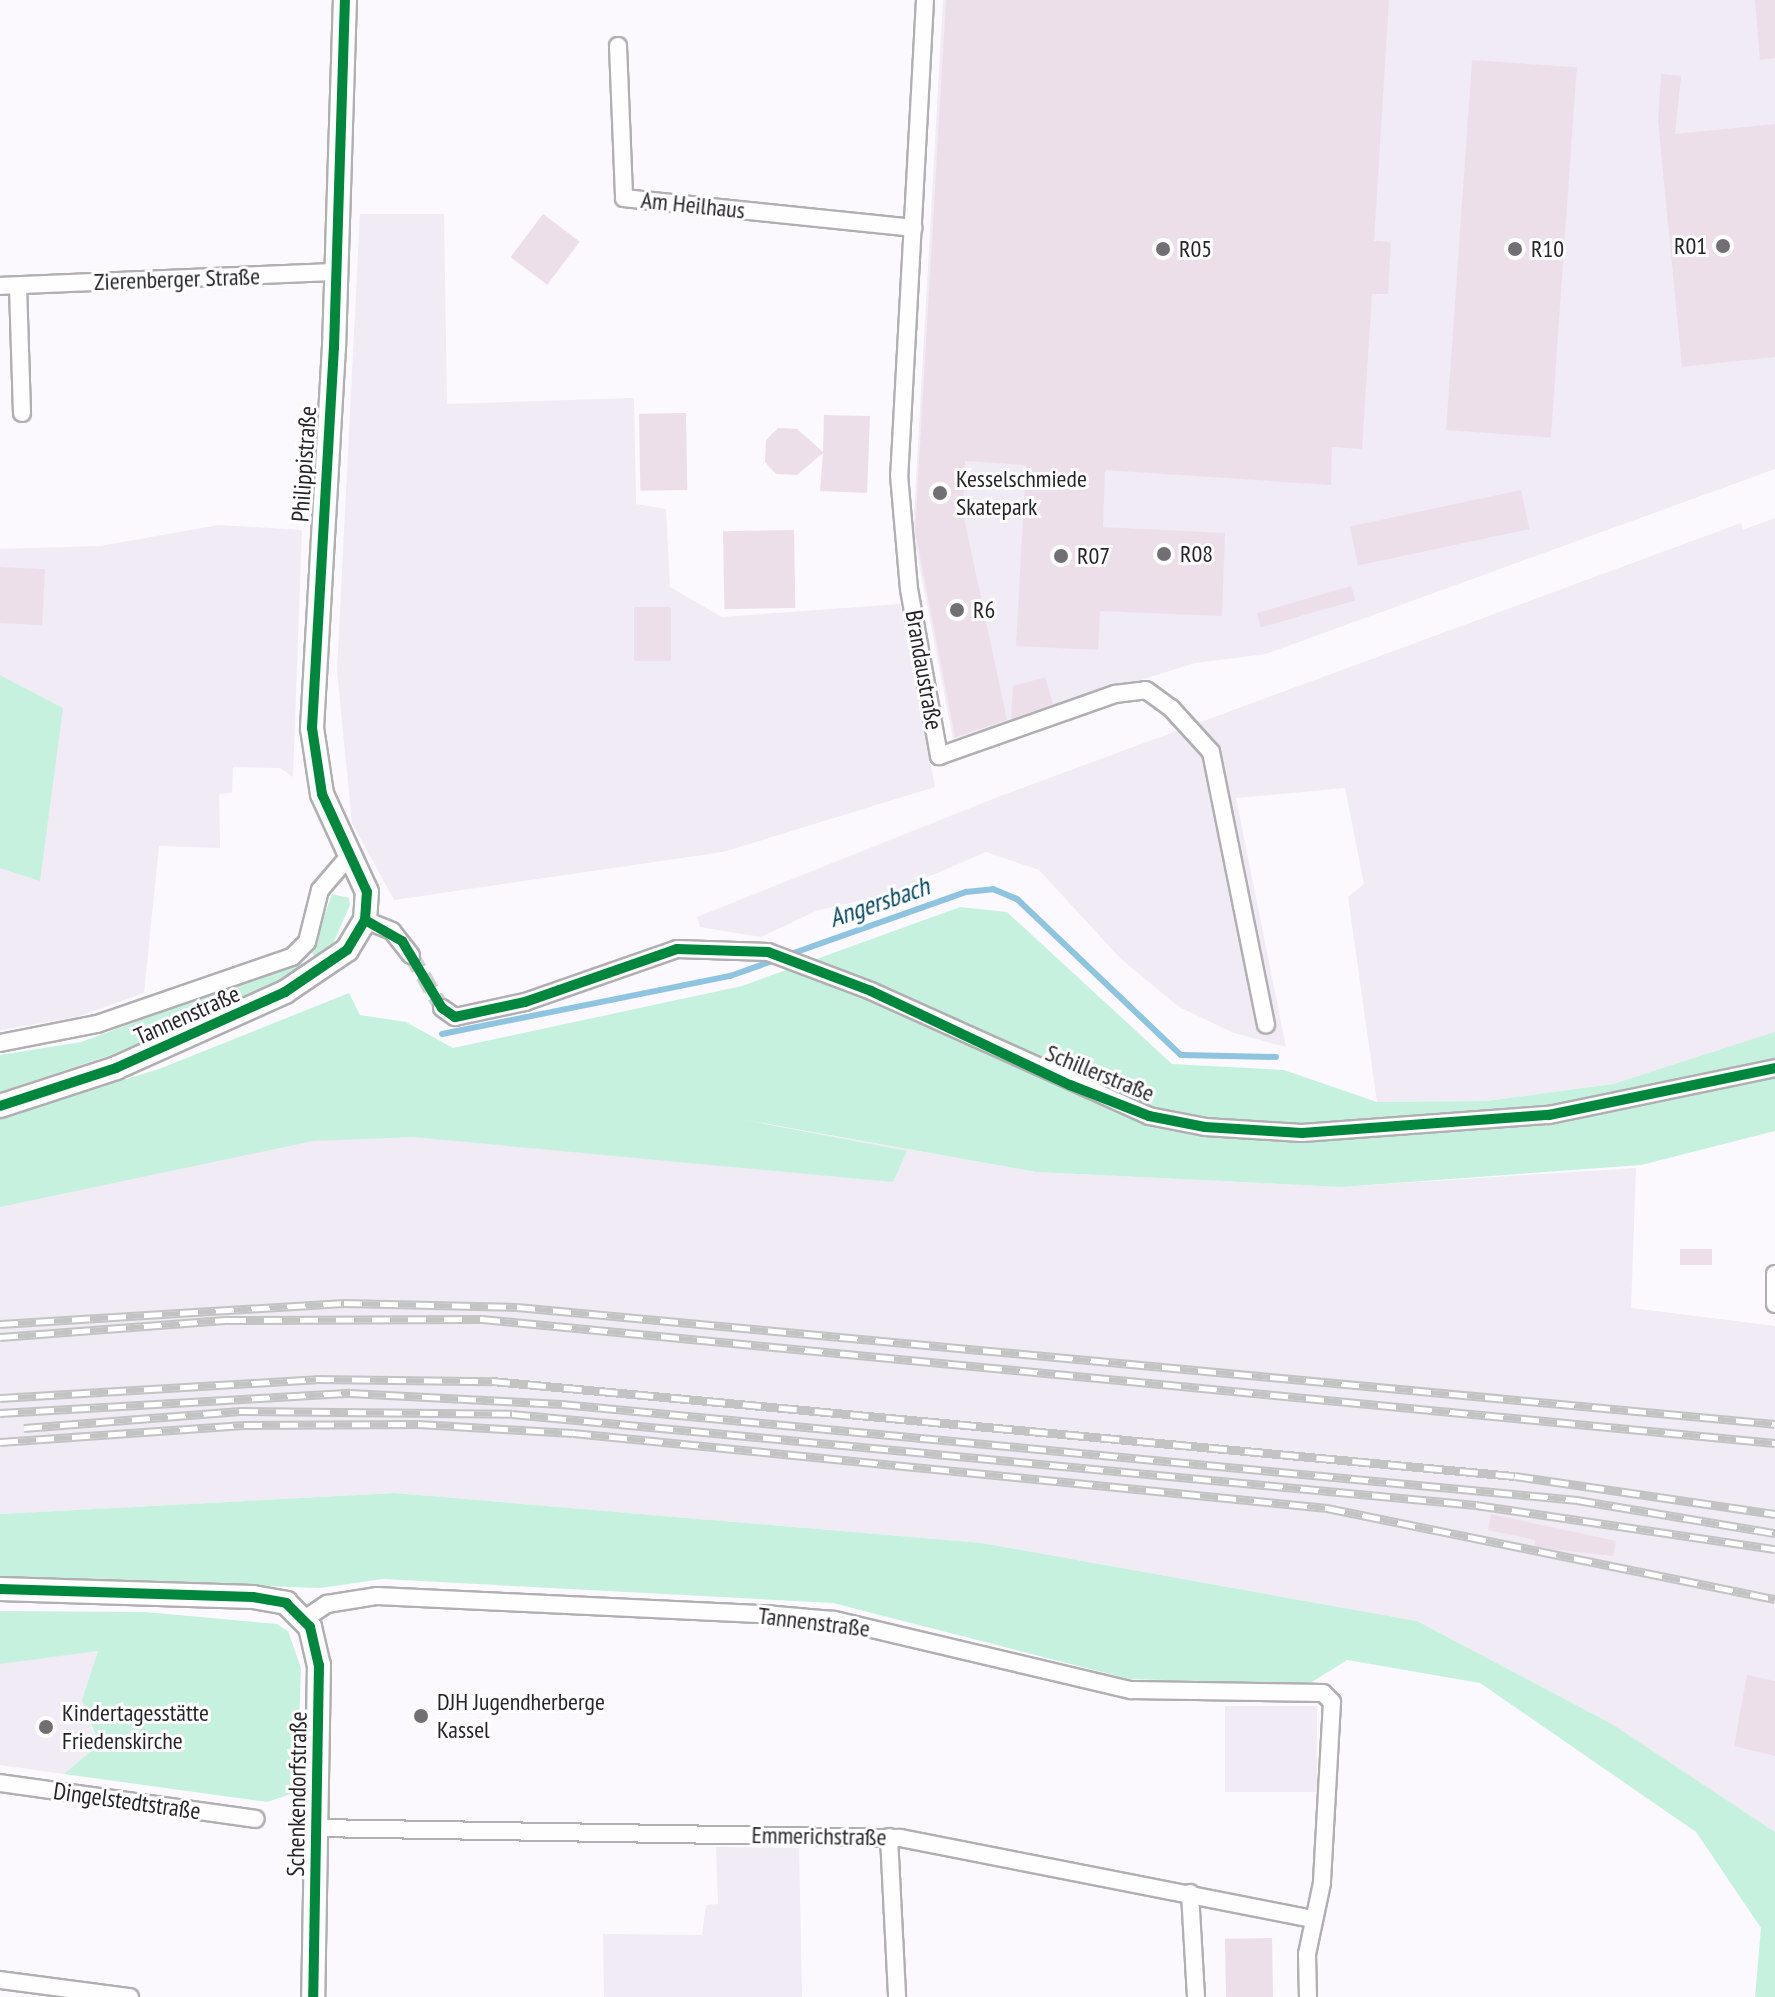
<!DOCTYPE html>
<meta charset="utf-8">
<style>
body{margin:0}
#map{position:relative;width:1775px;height:1997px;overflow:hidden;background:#fbf9fd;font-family:"PT Sans Narrow",sans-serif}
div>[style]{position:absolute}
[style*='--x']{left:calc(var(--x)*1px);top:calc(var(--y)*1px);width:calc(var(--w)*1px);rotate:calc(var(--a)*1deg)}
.built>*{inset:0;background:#f0ebf4;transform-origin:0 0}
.green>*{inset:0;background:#c7f1df}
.stream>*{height:6px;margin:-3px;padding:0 3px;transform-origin:3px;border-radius:3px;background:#8ec4e0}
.building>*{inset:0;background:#eddfea;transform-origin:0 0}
.street-tunnel>*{height:16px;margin-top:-8px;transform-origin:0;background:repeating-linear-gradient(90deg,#d0ced2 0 16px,transparent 0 24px)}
.roads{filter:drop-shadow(2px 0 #b1afb2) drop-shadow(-2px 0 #b1afb2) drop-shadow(0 2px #b1afb2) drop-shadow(0 -2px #b1afb2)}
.street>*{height:16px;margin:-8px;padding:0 8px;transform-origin:8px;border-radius:8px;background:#fefeff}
.secondary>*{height:22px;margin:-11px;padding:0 11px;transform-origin:11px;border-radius:11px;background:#fefeff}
.rail>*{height:9px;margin-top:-4.5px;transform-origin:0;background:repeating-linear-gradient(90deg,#fff 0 18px,#c3c3c3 0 36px);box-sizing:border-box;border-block:2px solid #c3c3c3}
.cycleway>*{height:10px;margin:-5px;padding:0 5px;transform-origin:5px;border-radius:5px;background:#00873e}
.dots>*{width:22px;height:22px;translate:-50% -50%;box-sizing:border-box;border:4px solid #fff;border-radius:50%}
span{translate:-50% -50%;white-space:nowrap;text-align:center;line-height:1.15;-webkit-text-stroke:6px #fff;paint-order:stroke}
.street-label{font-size:24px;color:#262428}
.poi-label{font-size:24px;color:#262428}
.right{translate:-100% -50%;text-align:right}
.left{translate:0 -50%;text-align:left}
.water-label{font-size:26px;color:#064964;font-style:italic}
</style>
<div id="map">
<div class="built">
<div style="clip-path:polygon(943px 0,1775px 0,1775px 469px,1266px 654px,1195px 663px,953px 739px,913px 533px)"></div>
<div style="clip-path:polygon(360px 214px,444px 214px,447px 404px,634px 398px,636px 504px,666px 509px,670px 587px,722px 617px,900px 604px,935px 787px,723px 852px,394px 900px,352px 823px,337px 671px)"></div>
<div style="clip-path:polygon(1775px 518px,1775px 1033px,1613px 1084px,1486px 1101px,1377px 1102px,1348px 897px,1364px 884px,1345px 788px,1236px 798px,1286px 1047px,1234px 1033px,1179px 1007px,1121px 959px,1039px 870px,986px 852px,888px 894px,816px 911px,761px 937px,700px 927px,697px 917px,1003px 795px,1741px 523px,1743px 530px)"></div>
<div style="clip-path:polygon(219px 525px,302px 530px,293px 777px,280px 768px,233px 767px,232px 793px,219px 794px,220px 848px,159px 846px,144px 993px,77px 1017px,0 1030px,0 867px,63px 708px,0 675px,0 549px,100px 546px)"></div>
<div style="clip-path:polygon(159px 1069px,324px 1070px,568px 1089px,1036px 1172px,1341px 1187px,1636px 1168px,1631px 1308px,1775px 1326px,1775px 1832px,1612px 1724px,1417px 1621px,982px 1543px,395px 1493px,0 1514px,0 1119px)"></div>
<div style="clip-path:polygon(98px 1650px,83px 1710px,99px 1744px,64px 1774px,0 1765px,0 1664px)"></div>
<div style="left:1225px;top:1706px;width:92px;height:86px"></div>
<div style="clip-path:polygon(716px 1847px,799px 1848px,802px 1997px,604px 1997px,603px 1934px,702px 1935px,706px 1905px,718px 1904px)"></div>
</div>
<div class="green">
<div style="clip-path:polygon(0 675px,63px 708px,40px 881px,0 868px)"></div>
<div style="clip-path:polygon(332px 894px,349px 898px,350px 905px,332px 946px,316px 959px,311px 952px)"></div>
<div style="clip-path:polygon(960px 907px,1007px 912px,1172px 1064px,1284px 1070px,1377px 1102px,1486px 1101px,1613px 1084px,1775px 1032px,1775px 1131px,1641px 1165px,1341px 1187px,1036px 1172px,739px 1119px,907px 1151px,893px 1182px,413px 1137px,313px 1141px,0 1207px,0 1119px,159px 1069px,349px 993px,360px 1015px,406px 1022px,453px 1048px,742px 986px)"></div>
<div style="clip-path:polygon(301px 961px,306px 967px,245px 1000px,111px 1055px,0 1092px,0 1055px,81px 1042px)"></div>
<div style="clip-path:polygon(395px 1493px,982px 1543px,1417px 1621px,1612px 1724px,1775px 1832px,1775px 1997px,1755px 1997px,1761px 1928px,1696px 1832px,1480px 1683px,1347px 1660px,1309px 1684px,1129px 1679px,833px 1603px,383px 1579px,320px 1588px,0 1577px,0 1514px)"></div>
<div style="clip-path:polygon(0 1611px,145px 1612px,277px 1624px,288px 1631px,301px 1668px,297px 1792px,267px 1802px,64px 1774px,99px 1744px,82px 1700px,98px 1651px,0 1664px)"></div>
</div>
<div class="stream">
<div style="--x:788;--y:955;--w:189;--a:-19.5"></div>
<div style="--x:966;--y:892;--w:27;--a:-6"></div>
<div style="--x:993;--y:889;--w:26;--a:23"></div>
<div style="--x:1017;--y:899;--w:226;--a:43.6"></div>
<div style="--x:1181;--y:1055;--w:95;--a:1.2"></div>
<div style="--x:442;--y:1034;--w:294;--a:-11.4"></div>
<div style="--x:730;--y:976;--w:51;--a:-19.5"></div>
</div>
<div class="building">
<div style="clip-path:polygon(946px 0,1389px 0,1374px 241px,1391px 242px,1388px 294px,1372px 294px,1362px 449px,1332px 447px,1331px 485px,1105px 470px,1103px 527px,1225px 533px,1222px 616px,1100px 611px,1098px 650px,1016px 646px,1026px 465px,965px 461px,963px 513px,1007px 720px,955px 737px,915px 531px)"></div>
<div style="clip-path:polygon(1755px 0,1775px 0,1775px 58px,1760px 60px)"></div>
<div style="left:1472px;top:60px;width:105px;height:371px;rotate:4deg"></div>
<div style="clip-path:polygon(1661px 74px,1681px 76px,1675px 134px,1775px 124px,1775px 357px,1682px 367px,1658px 121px)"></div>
<div style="left:543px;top:214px;width:46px;height:54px;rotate:37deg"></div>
<div style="left:686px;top:413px;width:77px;height:47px;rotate:89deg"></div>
<div style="clip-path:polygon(824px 415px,870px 416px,867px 493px,820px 491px,823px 453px,797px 475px,776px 474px,765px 462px,766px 440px,778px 428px,797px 429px,823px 452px)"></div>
<div style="left:1521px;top:490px;width:40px;height:175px;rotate:78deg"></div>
<div style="left:794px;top:530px;width:78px;height:71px;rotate:89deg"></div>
<div style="left:0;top:567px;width:45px;height:56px;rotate:3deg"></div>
<div style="left:1351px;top:586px;width:15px;height:98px;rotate:74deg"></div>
<div style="left:634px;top:607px;width:37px;height:54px"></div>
<div style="clip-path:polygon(1045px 677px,1053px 704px,1011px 719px,1013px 686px)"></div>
<div style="left:1680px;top:1249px;width:32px;height:16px"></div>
<div style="clip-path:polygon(1491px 1514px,1616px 1541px,1613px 1556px,1534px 1547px,1535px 1540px,1488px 1530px)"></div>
<div style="clip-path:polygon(1747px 1675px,1775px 1681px,1775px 1756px,1734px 1746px)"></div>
<div style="left:1272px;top:1938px;width:59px;height:47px;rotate:89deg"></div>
</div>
<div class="street-tunnel">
<div style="--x:411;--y:955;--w:61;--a:59.7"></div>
</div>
<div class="roads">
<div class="street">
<div style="--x:925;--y:0;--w:476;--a:93.1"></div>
<div style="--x:899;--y:475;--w:114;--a:85"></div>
<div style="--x:909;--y:589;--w:170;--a:79.8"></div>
<div style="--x:939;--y:756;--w:187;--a:-19.4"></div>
<div style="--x:1115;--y:694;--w:31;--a:-7"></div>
<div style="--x:1146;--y:690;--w:31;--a:36"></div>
<div style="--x:1171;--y:708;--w:59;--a:47.7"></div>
<div style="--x:1211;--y:752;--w:278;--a:78.6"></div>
<div style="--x:618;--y:46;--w:152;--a:87.7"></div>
<div style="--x:624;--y:198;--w:291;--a:5.9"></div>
<div style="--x:0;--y:286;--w:337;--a:-2.4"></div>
<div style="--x:18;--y:286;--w:127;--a:88.2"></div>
<div style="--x:365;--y:920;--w:29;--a:22"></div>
<div style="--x:392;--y:931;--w:31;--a:52"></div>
<div style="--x:442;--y:1008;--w:16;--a:35"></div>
<div style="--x:455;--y:1017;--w:72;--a:-12.1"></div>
<div style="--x:525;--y:1002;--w:161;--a:-19.2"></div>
<div style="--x:677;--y:949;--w:91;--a:1.9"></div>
<div style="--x:768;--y:952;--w:110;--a:20.7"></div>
<div style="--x:871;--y:991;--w:305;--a:24.2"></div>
<div style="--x:1149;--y:1116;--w:57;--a:11.1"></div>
<div style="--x:1205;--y:1127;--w:97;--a:3.5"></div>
<div style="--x:1302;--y:1133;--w:248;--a:-4.2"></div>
<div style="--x:1549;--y:1115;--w:231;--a:-11.7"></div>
<div style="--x:0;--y:1043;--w:99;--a:-11.1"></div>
<div style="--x:97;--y:1024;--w:206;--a:-19"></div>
<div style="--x:292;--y:957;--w:21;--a:-45"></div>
<div style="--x:307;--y:942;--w:54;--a:-76"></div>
<div style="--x:320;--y:890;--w:46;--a:-49.4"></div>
<div style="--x:1775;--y:1274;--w:30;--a:90"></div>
<div style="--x:303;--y:1620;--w:29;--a:-34"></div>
<div style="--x:327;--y:1604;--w:51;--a:-9.1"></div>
<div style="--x:377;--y:1596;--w:398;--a:2.7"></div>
<div style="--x:775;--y:1615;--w:59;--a:4.8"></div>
<div style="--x:834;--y:1620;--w:305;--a:13.3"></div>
<div style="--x:1131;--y:1690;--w:192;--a:0.9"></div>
<div style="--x:1323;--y:1693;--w:13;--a:45"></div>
<div style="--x:1332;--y:1702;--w:181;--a:93.2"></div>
<div style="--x:1322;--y:1883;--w:73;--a:101.9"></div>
<div style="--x:1307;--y:1954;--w:43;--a:88.7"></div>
<div style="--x:0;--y:1783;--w:258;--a:8"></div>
<div style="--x:316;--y:1828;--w:584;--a:0.98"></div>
<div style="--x:900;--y:1838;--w:422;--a:11.1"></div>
<div style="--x:889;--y:1837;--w:160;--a:87.1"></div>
<div style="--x:1190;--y:1893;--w:104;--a:86.7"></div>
<div style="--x:0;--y:1980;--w:131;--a:7.5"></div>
</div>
<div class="secondary">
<div style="--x:0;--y:1106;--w:122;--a:-18.1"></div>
<div style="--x:116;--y:1068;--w:185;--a:-24.2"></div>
<div style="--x:285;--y:992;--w:75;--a:-34.1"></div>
<div style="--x:347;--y:950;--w:35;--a:-59"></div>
<div style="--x:365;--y:920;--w:28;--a:-86"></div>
<div style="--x:367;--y:892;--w:108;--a:-114.7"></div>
<div style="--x:322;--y:794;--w:67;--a:-98.6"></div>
<div style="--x:312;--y:728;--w:381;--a:-86.7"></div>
<div style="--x:334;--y:348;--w:348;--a:-88.2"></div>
<div style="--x:0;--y:1589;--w:253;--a:1.8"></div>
<div style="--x:253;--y:1597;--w:34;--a:10"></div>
<div style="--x:286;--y:1603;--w:34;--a:45"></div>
<div style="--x:310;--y:1627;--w:39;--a:77"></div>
<div style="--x:319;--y:1665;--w:332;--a:91"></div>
</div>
</div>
<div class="rail">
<div style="--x:0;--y:1324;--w:345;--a:-3.5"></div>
<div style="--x:344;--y:1303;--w:173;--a:1.3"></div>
<div style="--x:517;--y:1307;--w:1263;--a:5.31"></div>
<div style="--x:0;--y:1337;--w:229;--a:-4.3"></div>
<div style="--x:228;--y:1320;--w:254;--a:-0.2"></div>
<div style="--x:482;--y:1319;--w:1299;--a:5.48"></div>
<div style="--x:0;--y:1398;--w:317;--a:-3.4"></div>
<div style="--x:316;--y:1379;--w:176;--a:0.7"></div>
<div style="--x:492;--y:1381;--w:1027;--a:5.31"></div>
<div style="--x:1515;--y:1476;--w:263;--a:8.3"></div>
<div style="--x:0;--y:1413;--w:351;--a:-3.3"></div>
<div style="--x:350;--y:1393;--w:212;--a:3"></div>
<div style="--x:562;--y:1404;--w:1020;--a:5.4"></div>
<div style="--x:1577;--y:1500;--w:201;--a:9.5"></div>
<div style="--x:24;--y:1428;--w:217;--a:-4.5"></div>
<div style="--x:240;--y:1411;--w:272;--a:0.6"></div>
<div style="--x:512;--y:1414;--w:968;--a:5.39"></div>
<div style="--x:1476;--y:1505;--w:302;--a:8.4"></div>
<div style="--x:0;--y:1442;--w:245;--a:-4"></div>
<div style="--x:244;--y:1425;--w:174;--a:-0.3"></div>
<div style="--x:418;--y:1424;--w:155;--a:3.3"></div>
<div style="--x:573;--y:1433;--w:758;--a:5.68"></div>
<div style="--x:1327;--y:1508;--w:457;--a:11.5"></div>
</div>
<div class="cycleway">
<div style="--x:365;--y:920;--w:43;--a:29.6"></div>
<div style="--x:402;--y:941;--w:78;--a:59.2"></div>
<div style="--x:442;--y:1008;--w:16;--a:35"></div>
<div style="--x:455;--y:1017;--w:72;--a:-12.1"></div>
<div style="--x:525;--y:1002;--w:161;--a:-19.2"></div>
<div style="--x:677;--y:949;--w:91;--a:1.9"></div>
<div style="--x:768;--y:952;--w:110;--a:20.7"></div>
<div style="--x:871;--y:991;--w:220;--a:25.3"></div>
<div style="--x:1070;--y:1085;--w:85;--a:21.4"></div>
<div style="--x:1149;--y:1116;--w:57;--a:11.1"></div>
<div style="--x:1205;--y:1127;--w:97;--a:3.5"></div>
<div style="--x:1302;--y:1133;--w:248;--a:-4.2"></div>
<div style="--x:1549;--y:1115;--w:231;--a:-11.7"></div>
<div style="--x:0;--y:1106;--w:122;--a:-18.1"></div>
<div style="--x:116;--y:1068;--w:185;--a:-24.2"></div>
<div style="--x:285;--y:992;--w:75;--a:-34.1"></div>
<div style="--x:347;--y:950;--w:35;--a:-59"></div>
<div style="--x:365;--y:920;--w:28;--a:-86"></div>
<div style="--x:367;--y:892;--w:108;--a:-114.7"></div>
<div style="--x:322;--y:794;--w:67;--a:-98.6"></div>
<div style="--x:312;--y:728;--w:381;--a:-86.7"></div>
<div style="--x:334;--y:348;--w:348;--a:-88.2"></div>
<div style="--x:0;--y:1589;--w:253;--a:1.8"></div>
<div style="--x:253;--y:1597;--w:34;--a:10"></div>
<div style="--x:286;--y:1603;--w:34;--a:45"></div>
<div style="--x:310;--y:1627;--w:39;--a:77"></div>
<div style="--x:319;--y:1665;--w:332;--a:91"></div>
</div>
<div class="dots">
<div style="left:1723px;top:246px;background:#716f73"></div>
<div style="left:1163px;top:249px;background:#716f73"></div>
<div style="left:1515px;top:249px;background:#716f73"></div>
<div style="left:940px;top:493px;background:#716f73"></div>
<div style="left:1164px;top:554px;background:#716f73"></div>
<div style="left:1061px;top:556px;background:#716f73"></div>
<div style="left:957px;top:610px;background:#716f73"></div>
<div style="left:421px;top:1716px;background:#716f73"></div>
<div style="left:46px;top:1727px;background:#716f73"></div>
</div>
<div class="street-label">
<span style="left:693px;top:205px;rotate:6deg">Am Heilhaus</span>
<span style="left:177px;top:279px;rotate:-2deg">Zierenberger Straße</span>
<span style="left:304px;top:464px;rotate:-86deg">Philippistraße</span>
<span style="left:924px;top:670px;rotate:80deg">Brandaustraße</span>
<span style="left:187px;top:1015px;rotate:-24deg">Tannenstraße</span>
<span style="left:1100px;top:1073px;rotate:22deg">Schillerstraße</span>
<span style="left:814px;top:1622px;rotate:7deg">Tannenstraße</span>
<span style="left:297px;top:1794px;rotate:-89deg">Schenkendorfstraße</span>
<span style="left:127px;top:1801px;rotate:8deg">Dingelstedtstraße</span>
<span style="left:819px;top:1836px;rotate:1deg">Emmerichstraße</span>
</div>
<div class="poi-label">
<span class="right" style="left:1707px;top:246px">R01</span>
<span class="left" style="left:1179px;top:249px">R05</span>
<span class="left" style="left:1531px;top:249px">R10</span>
<span class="left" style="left:956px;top:493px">Kesselschmiede<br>Skatepark</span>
<span class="left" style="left:1180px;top:554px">R08</span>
<span class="left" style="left:1077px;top:556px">R07</span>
<span class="left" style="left:973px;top:610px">R6</span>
<span class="left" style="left:437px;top:1716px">DJH Jugendherberge<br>Kassel</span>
<span class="left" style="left:62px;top:1727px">Kindertagesstätte<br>Friedenskirche</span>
</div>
<div class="water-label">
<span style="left:879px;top:902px;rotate:-19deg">Angersbach</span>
</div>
</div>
